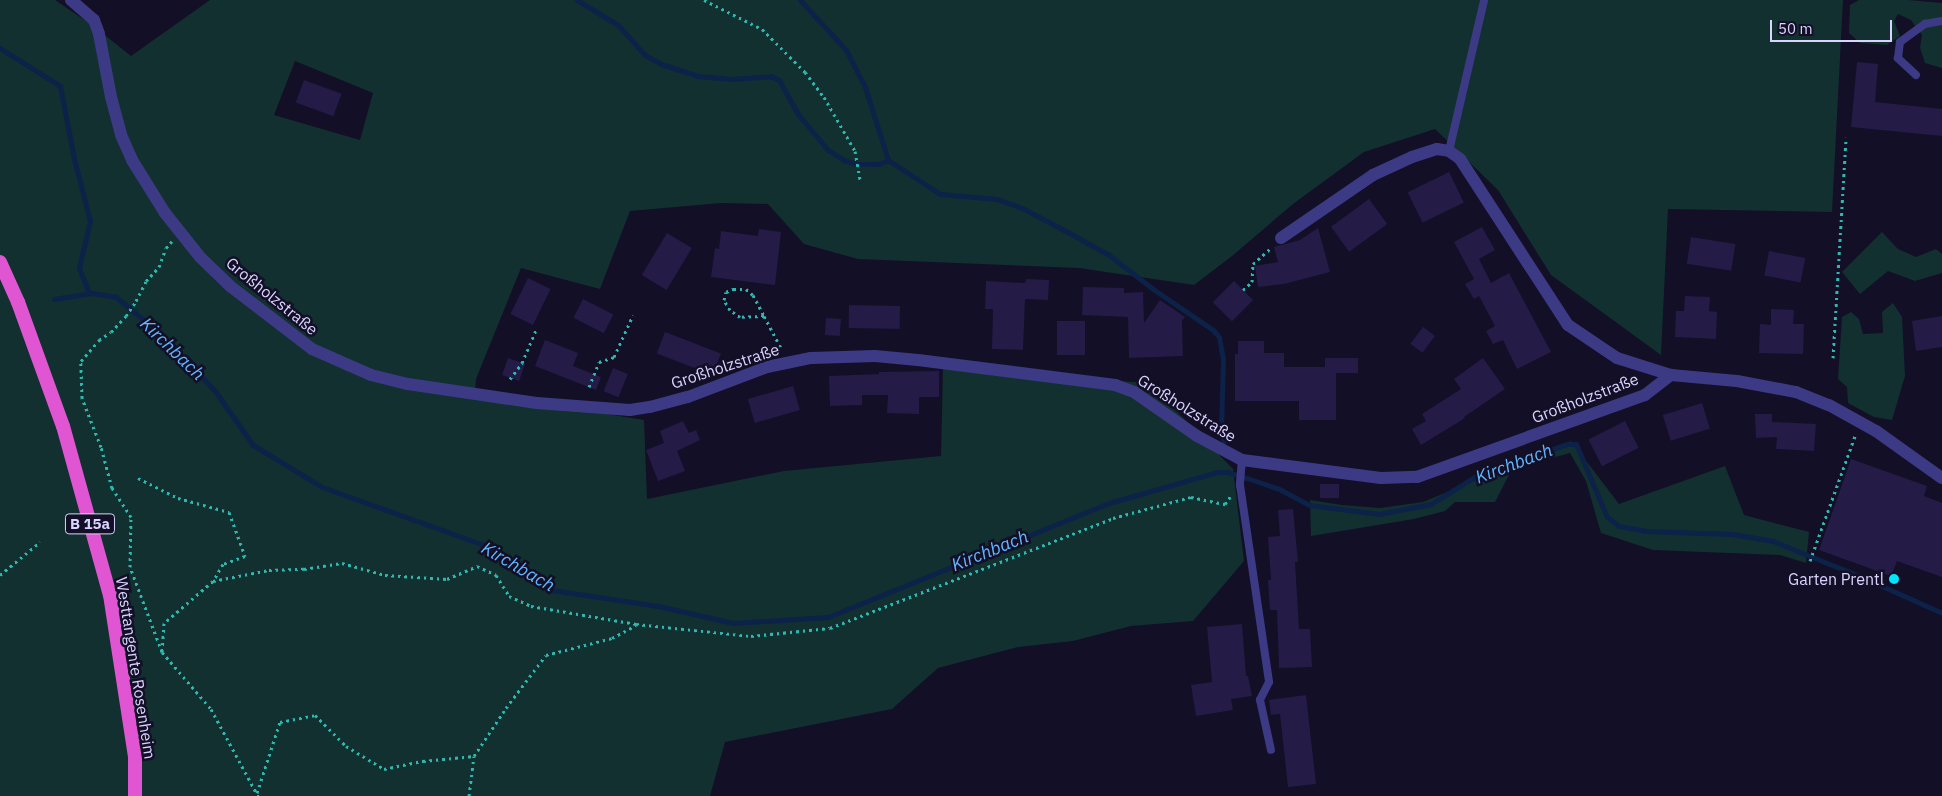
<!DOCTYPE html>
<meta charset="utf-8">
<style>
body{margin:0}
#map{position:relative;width:1942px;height:796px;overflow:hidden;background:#130f26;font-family:"IBM Plex Sans",sans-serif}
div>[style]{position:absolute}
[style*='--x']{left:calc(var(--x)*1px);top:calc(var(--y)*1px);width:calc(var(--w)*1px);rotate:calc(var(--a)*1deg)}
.green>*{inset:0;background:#12302f}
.stream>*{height:5px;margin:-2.5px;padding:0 2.5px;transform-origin:2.5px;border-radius:2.5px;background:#0c2248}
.building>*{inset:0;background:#241b47;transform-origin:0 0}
.path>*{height:3px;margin-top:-1.5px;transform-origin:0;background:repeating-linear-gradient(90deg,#2fb8b0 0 2.5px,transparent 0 6.5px)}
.service>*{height:8px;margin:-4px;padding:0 4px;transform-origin:4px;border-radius:4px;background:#3d3a85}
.minor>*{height:12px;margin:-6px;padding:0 6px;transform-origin:6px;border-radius:6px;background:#3d3a85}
.trunk>*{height:14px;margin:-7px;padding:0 7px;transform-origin:7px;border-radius:7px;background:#e055d1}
.dots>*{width:14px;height:14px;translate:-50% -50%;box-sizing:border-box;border:2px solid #130f26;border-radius:50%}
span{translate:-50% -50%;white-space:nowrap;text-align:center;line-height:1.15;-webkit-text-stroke:5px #130f26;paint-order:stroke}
.shield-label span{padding:1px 4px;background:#130f26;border:1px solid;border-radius:4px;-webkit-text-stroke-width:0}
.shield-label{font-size:15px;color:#d9d4ff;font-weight:700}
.street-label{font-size:16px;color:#d9d4ff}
.poi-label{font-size:16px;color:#d9d4ff}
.right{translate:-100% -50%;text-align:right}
.water-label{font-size:18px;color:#62b6ff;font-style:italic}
.scale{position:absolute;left:1770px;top:20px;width:122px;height:22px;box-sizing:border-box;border:2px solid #d9d4ff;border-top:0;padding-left:6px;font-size:15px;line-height:18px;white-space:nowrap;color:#d9d4ff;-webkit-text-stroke:4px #130f26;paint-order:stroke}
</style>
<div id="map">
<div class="green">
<div style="clip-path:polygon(evenodd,0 0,55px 0,92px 25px,131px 56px,210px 0,1843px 0,1832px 212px,1668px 209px,1661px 355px,1551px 275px,1498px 190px,1435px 129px,1364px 152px,1293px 204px,1232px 256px,1194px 285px,1079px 268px,858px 259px,804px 244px,768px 204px,721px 203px,630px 211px,600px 289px,521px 268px,476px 379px,475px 393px,644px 420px,647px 499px,784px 471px,941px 456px,943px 369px,1149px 383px,1233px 469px,1244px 561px,1193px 621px,1131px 626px,1073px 641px,1018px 647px,938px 668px,892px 709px,725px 742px,710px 796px,0 796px,0 0,295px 61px,373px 93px,360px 140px,274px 115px,295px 61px)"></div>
<div style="clip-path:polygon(1859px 0,1908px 0,1942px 3px,1942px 68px,1925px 63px,1920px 48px,1922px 35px,1911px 20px,1898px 14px,1894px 21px,1900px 36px,1887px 45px,1860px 43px,1849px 33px,1850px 5px)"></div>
<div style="clip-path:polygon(1882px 232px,1898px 249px,1916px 257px,1936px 249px,1942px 254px,1942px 273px,1915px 281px,1888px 271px,1860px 294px,1842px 272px)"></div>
<div style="clip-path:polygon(1893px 303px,1902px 317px,1905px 376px,1892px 420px,1874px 417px,1848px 403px,1847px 387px,1838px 379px,1842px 317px,1851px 312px,1859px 319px,1863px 334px,1883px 333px,1882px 312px)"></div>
<div style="clip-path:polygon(1571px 441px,1619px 504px,1725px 466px,1744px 515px,1809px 532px,1806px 563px,1780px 555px,1653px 550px,1601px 533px,1586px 481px,1570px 453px,1512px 469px,1495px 502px,1455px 502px,1445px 511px,1414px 519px,1311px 536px,1310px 500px,1342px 505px,1380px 508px,1423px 502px)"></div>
</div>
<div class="stream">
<div style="--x:577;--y:0;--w:48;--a:31.4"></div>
<div style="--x:618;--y:25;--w:40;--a:48"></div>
<div style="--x:645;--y:55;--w:18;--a:29"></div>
<div style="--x:661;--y:64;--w:38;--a:18"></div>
<div style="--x:697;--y:76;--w:35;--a:5"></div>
<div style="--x:732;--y:79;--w:39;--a:-4"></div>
<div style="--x:771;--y:76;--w:9;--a:27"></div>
<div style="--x:779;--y:80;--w:38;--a:61"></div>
<div style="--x:797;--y:113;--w:48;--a:50"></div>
<div style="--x:828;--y:150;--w:19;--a:32"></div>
<div style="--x:844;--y:160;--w:13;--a:18"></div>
<div style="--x:856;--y:164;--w:23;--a:0"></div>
<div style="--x:879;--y:164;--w:10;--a:-24"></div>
<div style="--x:800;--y:0;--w:68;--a:47.4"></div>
<div style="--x:846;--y:50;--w:42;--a:62.8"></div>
<div style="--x:865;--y:87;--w:77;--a:72.5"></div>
<div style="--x:888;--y:160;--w:62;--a:33.2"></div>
<div style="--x:940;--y:194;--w:57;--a:5"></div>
<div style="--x:997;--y:199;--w:29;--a:20"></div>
<div style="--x:1024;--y:209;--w:45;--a:27.7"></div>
<div style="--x:1064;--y:230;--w:51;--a:29.1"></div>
<div style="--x:1109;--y:255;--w:56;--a:37.7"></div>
<div style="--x:1153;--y:289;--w:73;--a:34.3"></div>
<div style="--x:1213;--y:330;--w:9;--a:49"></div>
<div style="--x:1219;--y:337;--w:22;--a:80"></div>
<div style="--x:1223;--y:359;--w:73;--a:91.6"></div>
<div style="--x:1221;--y:432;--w:10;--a:73"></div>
<div style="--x:0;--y:48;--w:71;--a:32.3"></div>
<div style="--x:60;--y:86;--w:74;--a:79.1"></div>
<div style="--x:74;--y:159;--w:64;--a:75.5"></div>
<div style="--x:90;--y:221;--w:48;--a:103.2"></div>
<div style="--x:79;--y:268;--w:27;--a:68"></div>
<div style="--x:54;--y:299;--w:38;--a:-9"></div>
<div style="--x:92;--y:293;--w:24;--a:9"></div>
<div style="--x:116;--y:297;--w:62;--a:39.8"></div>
<div style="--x:164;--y:337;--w:74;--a:46.6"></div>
<div style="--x:215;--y:391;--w:66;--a:54.9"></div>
<div style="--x:253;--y:445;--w:81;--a:31.3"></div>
<div style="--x:322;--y:487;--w:172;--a:19.7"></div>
<div style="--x:484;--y:545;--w:82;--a:33.5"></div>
<div style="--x:552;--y:590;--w:107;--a:8.6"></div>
<div style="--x:658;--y:606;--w:77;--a:12.8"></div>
<div style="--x:733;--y:623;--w:95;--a:-3.6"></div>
<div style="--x:828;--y:617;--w:303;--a:-22.1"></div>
<div style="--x:1109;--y:503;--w:112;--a:-16"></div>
<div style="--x:1217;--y:472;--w:10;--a:0"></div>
<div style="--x:1227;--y:472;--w:21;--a:17"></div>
<div style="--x:1247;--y:478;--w:36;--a:19"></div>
<div style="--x:1281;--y:490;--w:32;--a:28"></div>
<div style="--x:1309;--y:505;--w:71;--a:7.3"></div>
<div style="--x:1379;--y:514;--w:53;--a:-10.9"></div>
<div style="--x:1431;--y:504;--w:53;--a:-31.9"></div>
<div style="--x:1476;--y:476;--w:96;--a:-19.4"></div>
<div style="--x:1567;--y:444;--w:9;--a:0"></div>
<div style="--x:1576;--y:444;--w:79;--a:67"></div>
<div style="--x:1607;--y:517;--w:15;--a:37"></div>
<div style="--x:1619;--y:526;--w:27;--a:10"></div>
<div style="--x:1646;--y:531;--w:86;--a:2"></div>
<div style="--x:1732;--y:534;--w:42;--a:9.7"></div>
<div style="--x:1773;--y:541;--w:98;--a:22.1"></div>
<div style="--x:1864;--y:578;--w:85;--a:24.2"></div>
</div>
<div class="building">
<div style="clip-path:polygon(1857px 62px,1878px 64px,1875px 102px,1942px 109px,1942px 136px,1851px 127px)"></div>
<div style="left:304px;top:80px;width:40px;height:24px;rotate:20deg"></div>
<div style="left:1449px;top:172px;width:34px;height:46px;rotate:64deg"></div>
<div style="left:1369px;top:199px;width:31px;height:47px;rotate:54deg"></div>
<div style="clip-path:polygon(1482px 227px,1495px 250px,1479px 259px,1491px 283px,1509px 273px,1551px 352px,1517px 369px,1503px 340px,1493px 344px,1486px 331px,1495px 326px,1479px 296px,1474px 299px,1465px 284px,1474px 279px,1454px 242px)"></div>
<div style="clip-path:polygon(1318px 228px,1330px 272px,1284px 284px,1258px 287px,1255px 266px,1278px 262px,1274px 247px,1300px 240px)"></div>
<div style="clip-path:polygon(759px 229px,781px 232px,775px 285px,711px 277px,715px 248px,719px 249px,721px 231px,758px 236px)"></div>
<div style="left:667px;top:233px;width:29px;height:49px;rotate:31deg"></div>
<div style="left:1691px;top:237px;width:45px;height:27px;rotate:9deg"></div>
<div style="left:1769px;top:251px;width:37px;height:25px;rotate:11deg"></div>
<div style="left:528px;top:278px;width:25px;height:40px;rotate:26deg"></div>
<div style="clip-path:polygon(1026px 279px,1049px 280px,1048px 300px,1025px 299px,1023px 350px,992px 349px,993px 309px,985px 309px,986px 281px,1025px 283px)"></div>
<div style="left:1234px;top:281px;width:27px;height:30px;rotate:45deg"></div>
<div style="clip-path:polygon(1083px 287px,1124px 288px,1124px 293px,1143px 292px,1144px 323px,1160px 300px,1185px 317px,1182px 321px,1183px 356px,1129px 358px,1128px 317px,1082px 315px)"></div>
<div style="clip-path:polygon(1685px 296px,1710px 297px,1709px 311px,1717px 312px,1716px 339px,1675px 337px,1676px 311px,1684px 311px)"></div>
<div style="left:583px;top:299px;width:34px;height:21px;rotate:27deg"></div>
<div style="left:849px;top:305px;width:51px;height:23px;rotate:1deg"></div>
<div style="clip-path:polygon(1771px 309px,1794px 310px,1793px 324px,1804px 324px,1803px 354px,1759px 353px,1760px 324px,1771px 325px)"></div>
<div style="clip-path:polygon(1942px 316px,1942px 347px,1916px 351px,1912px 321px)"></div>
<div style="left:826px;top:318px;width:15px;height:17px;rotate:4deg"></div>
<div style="left:1057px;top:321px;width:28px;height:34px"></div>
<div style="left:1423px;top:327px;width:15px;height:21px;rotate:37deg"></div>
<div style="left:665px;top:332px;width:60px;height:23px;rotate:21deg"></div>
<div style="clip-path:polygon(545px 340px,578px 353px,573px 366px,601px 377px,596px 390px,535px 366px)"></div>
<div style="clip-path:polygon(1238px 341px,1264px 341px,1264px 353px,1284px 353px,1284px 367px,1325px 367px,1325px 358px,1358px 358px,1358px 373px,1336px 373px,1336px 420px,1299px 420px,1299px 401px,1235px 401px,1235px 354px,1238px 354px)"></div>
<div style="left:508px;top:358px;width:18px;height:18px;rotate:19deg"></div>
<div style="clip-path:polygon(1483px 358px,1505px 389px,1464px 417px,1465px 418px,1421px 445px,1412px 429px,1426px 421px,1422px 414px,1461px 389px,1454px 379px)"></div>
<div style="left:613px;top:368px;width:16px;height:25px;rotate:22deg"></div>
<div style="clip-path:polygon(939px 371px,939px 397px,919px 397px,919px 414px,887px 413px,888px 395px,862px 395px,862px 405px,830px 406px,829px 376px,879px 374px,879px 372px)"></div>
<div style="left:793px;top:386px;width:25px;height:47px;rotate:74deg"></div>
<div style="left:1702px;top:403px;width:27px;height:41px;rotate:73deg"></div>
<div style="clip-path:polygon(1755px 414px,1772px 414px,1772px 422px,1816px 424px,1814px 451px,1776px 449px,1777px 437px,1756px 438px)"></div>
<div style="clip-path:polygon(683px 421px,689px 433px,696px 430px,700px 440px,677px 451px,685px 471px,658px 481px,646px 450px,664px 443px,660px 431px)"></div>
<div style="left:1625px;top:421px;width:30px;height:41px;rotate:63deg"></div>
<div style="clip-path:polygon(1851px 459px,1927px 486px,1924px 496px,1942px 503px,1942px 577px,1897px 561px,1891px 576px,1819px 550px)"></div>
<div style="left:1320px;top:484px;width:19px;height:14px"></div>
<div style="clip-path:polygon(1293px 509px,1298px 562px,1295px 562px,1299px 629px,1310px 629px,1312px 667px,1279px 668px,1277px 610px,1270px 610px,1268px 580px,1271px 580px,1268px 537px,1280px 536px,1278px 510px)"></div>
<div style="clip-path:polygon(1242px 624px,1246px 676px,1248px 676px,1252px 696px,1231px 699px,1233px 710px,1196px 716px,1191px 685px,1212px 682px,1207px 627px)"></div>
<div style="clip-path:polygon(1306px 695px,1316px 784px,1288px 787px,1280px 714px,1271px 715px,1269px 700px)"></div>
</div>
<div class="path">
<div style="--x:704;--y:0;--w:65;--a:26.6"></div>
<div style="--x:762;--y:29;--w:61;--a:45"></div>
<div style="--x:805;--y:72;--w:31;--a:53"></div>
<div style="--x:824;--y:97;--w:62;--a:60.1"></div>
<div style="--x:855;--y:151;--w:29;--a:80"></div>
<div style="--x:1243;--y:290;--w:12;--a:-42"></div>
<div style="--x:1252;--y:282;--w:18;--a:-87"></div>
<div style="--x:1253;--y:264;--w:25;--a:-42"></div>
<div style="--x:764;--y:316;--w:24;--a:178"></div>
<div style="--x:740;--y:317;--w:12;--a:-145"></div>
<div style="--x:730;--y:310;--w:12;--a:-121"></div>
<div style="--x:724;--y:300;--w:8;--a:-76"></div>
<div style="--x:726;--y:292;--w:8;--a:-23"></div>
<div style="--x:733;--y:289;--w:13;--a:0"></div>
<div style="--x:746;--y:289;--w:9;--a:41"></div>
<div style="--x:753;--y:295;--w:24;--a:62"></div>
<div style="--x:764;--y:316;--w:38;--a:62"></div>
<div style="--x:1833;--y:358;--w:221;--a:-86.6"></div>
<div style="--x:510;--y:379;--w:20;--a:-53"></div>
<div style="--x:522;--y:363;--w:38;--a:-67"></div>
<div style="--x:589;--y:387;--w:27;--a:-68"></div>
<div style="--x:599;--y:362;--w:16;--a:-18"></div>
<div style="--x:614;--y:357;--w:46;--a:-65.7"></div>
<div style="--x:138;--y:478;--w:45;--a:26.6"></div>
<div style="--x:178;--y:498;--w:53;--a:15.4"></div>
<div style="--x:229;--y:512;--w:47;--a:70"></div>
<div style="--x:245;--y:556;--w:23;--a:160"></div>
<div style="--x:223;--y:564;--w:20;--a:120"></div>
<div style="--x:213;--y:581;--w:65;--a:139.4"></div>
<div style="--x:164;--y:623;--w:29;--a:94"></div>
<div style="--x:162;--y:652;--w:75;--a:49.3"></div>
<div style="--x:211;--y:709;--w:99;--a:61.6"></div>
<div style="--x:1810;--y:561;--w:136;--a:-70.2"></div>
<div style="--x:0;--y:575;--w:52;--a:-39.5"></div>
<div style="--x:213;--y:581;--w:57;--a:-11.1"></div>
<div style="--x:269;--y:570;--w:35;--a:-2"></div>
<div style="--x:304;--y:569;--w:38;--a:-9"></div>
<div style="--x:342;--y:563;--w:45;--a:15.6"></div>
<div style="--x:385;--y:575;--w:62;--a:3.7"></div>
<div style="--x:447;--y:579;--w:33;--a:-23"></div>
<div style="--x:477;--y:566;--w:21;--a:25"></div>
<div style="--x:496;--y:575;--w:25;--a:58"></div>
<div style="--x:509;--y:596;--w:24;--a:24"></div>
<div style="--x:531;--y:606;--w:107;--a:9.7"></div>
<div style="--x:636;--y:624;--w:116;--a:6"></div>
<div style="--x:751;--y:636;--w:79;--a:-5.8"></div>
<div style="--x:830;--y:628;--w:304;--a:-21.2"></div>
<div style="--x:1113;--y:518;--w:81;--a:-15.1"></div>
<div style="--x:1191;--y:497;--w:35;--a:12"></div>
<div style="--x:1225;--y:504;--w:9;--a:-54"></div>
<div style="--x:162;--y:652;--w:91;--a:-110.6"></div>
<div style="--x:130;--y:567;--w:50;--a:-88.9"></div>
<div style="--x:131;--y:517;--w:35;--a:-123"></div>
<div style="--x:112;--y:488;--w:42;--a:-105"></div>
<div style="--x:101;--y:447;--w:53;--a:-111.2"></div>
<div style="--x:82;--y:398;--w:37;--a:-92"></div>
<div style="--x:81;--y:361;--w:28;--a:-49"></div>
<div style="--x:99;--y:340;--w:14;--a:-34"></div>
<div style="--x:111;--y:332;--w:22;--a:-47"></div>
<div style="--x:126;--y:316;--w:18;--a:-56"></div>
<div style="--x:136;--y:301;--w:22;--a:-63"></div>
<div style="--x:146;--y:281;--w:19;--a:-47"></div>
<div style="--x:159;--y:267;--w:20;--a:-70"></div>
<div style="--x:166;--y:248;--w:9;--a:-49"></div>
<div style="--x:257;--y:793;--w:75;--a:-72.1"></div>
<div style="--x:280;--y:722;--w:36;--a:-11"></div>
<div style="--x:315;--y:715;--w:44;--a:45"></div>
<div style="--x:346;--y:746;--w:44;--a:31.2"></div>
<div style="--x:384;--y:769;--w:40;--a:-12"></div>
<div style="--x:423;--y:761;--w:51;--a:-5.6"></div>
<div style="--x:469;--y:796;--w:40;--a:-82.9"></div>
<div style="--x:474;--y:756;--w:58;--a:-56.3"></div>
<div style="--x:506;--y:708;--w:66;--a:-53"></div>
<div style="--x:546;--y:655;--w:68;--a:-14.4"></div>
<div style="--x:612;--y:638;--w:27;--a:-28"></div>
</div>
<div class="service">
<div style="--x:1916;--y:75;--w:25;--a:-137"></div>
<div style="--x:1898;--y:58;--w:16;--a:-83"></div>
<div style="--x:1900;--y:42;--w:31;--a:-36"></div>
<div style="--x:1925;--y:24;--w:17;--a:-10"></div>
<div style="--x:1449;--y:151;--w:155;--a:-76.9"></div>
<div style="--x:1242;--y:460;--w:25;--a:95"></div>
<div style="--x:1240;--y:485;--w:199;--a:81.6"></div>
<div style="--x:1269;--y:682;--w:20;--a:117"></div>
<div style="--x:1260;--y:700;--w:51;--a:77.6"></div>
</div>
<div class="minor">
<div style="--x:71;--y:0;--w:30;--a:41"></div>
<div style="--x:94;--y:20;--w:15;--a:70"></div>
<div style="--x:99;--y:34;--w:64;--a:79.2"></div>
<div style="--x:111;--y:97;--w:39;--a:75"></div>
<div style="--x:121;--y:135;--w:27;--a:66"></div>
<div style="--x:132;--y:160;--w:62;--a:58.1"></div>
<div style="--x:165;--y:213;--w:56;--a:51.5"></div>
<div style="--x:200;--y:257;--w:42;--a:44"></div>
<div style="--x:230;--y:286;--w:103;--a:37.5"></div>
<div style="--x:312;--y:349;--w:64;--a:23.8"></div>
<div style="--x:371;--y:375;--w:38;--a:14"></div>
<div style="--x:408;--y:384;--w:130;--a:8.4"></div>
<div style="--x:537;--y:403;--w:93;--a:4.3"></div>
<div style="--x:630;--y:410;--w:20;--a:-9"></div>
<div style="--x:650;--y:407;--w:39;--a:-15"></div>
<div style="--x:688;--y:397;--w:85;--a:-20.8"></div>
<div style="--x:767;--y:367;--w:45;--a:-11.6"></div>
<div style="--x:811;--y:358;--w:64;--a:-1.8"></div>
<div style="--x:875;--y:356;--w:43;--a:5.3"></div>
<div style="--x:918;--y:360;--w:199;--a:7.2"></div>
<div style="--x:1115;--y:385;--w:20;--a:20"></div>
<div style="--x:1134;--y:392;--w:77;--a:34.9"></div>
<div style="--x:1197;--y:436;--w:51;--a:28.1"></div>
<div style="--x:1242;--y:460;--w:140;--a:7.4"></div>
<div style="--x:1381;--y:478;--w:36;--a:-2"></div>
<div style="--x:1417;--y:477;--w:242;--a:-19.8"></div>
<div style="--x:1645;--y:395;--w:33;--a:-38"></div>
<div style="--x:1281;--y:238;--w:112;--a:-34.4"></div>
<div style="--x:1373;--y:175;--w:43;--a:-24.8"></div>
<div style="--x:1412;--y:157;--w:26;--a:-18"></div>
<div style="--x:1437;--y:149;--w:12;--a:9"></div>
<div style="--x:1449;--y:151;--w:14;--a:36"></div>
<div style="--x:1460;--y:159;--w:198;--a:57"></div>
<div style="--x:1568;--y:325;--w:59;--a:34"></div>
<div style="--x:1617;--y:358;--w:57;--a:17.5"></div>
<div style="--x:1671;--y:375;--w:66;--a:5.2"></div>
<div style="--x:1737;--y:381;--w:60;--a:10.6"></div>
<div style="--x:1796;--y:392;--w:35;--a:22"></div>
<div style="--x:1829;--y:405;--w:54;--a:29"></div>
<div style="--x:1876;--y:431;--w:81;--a:35.5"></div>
</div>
<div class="trunk">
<div style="--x:0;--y:262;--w:44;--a:65.8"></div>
<div style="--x:18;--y:302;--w:132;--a:70.1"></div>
<div style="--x:63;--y:426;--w:175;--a:74.5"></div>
<div style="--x:110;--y:595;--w:164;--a:81.2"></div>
<div style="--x:135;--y:757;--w:39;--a:90"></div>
</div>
<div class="dots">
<div style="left:1894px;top:579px;background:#00e5ff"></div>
</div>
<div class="shield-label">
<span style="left:90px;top:524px">B 15a</span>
</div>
<div class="street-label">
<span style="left:272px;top:296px;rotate:39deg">Großholzstraße</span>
<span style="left:725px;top:366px;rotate:-18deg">Großholzstraße</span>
<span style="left:1585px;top:398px;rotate:-21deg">Großholzstraße</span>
<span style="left:1187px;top:408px;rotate:32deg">Großholzstraße</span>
<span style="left:136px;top:668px;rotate:81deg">Westtangente Rosenheim</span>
</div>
<div class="poi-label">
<span class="right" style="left:1884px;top:579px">Garten Prentl</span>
</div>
<div class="water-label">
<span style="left:172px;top:349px;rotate:44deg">Kirchbach</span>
<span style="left:1514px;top:464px;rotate:-21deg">Kirchbach</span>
<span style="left:990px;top:551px;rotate:-22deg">Kirchbach</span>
<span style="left:518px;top:567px;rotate:30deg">Kirchbach</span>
</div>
<div class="scale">50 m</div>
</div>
